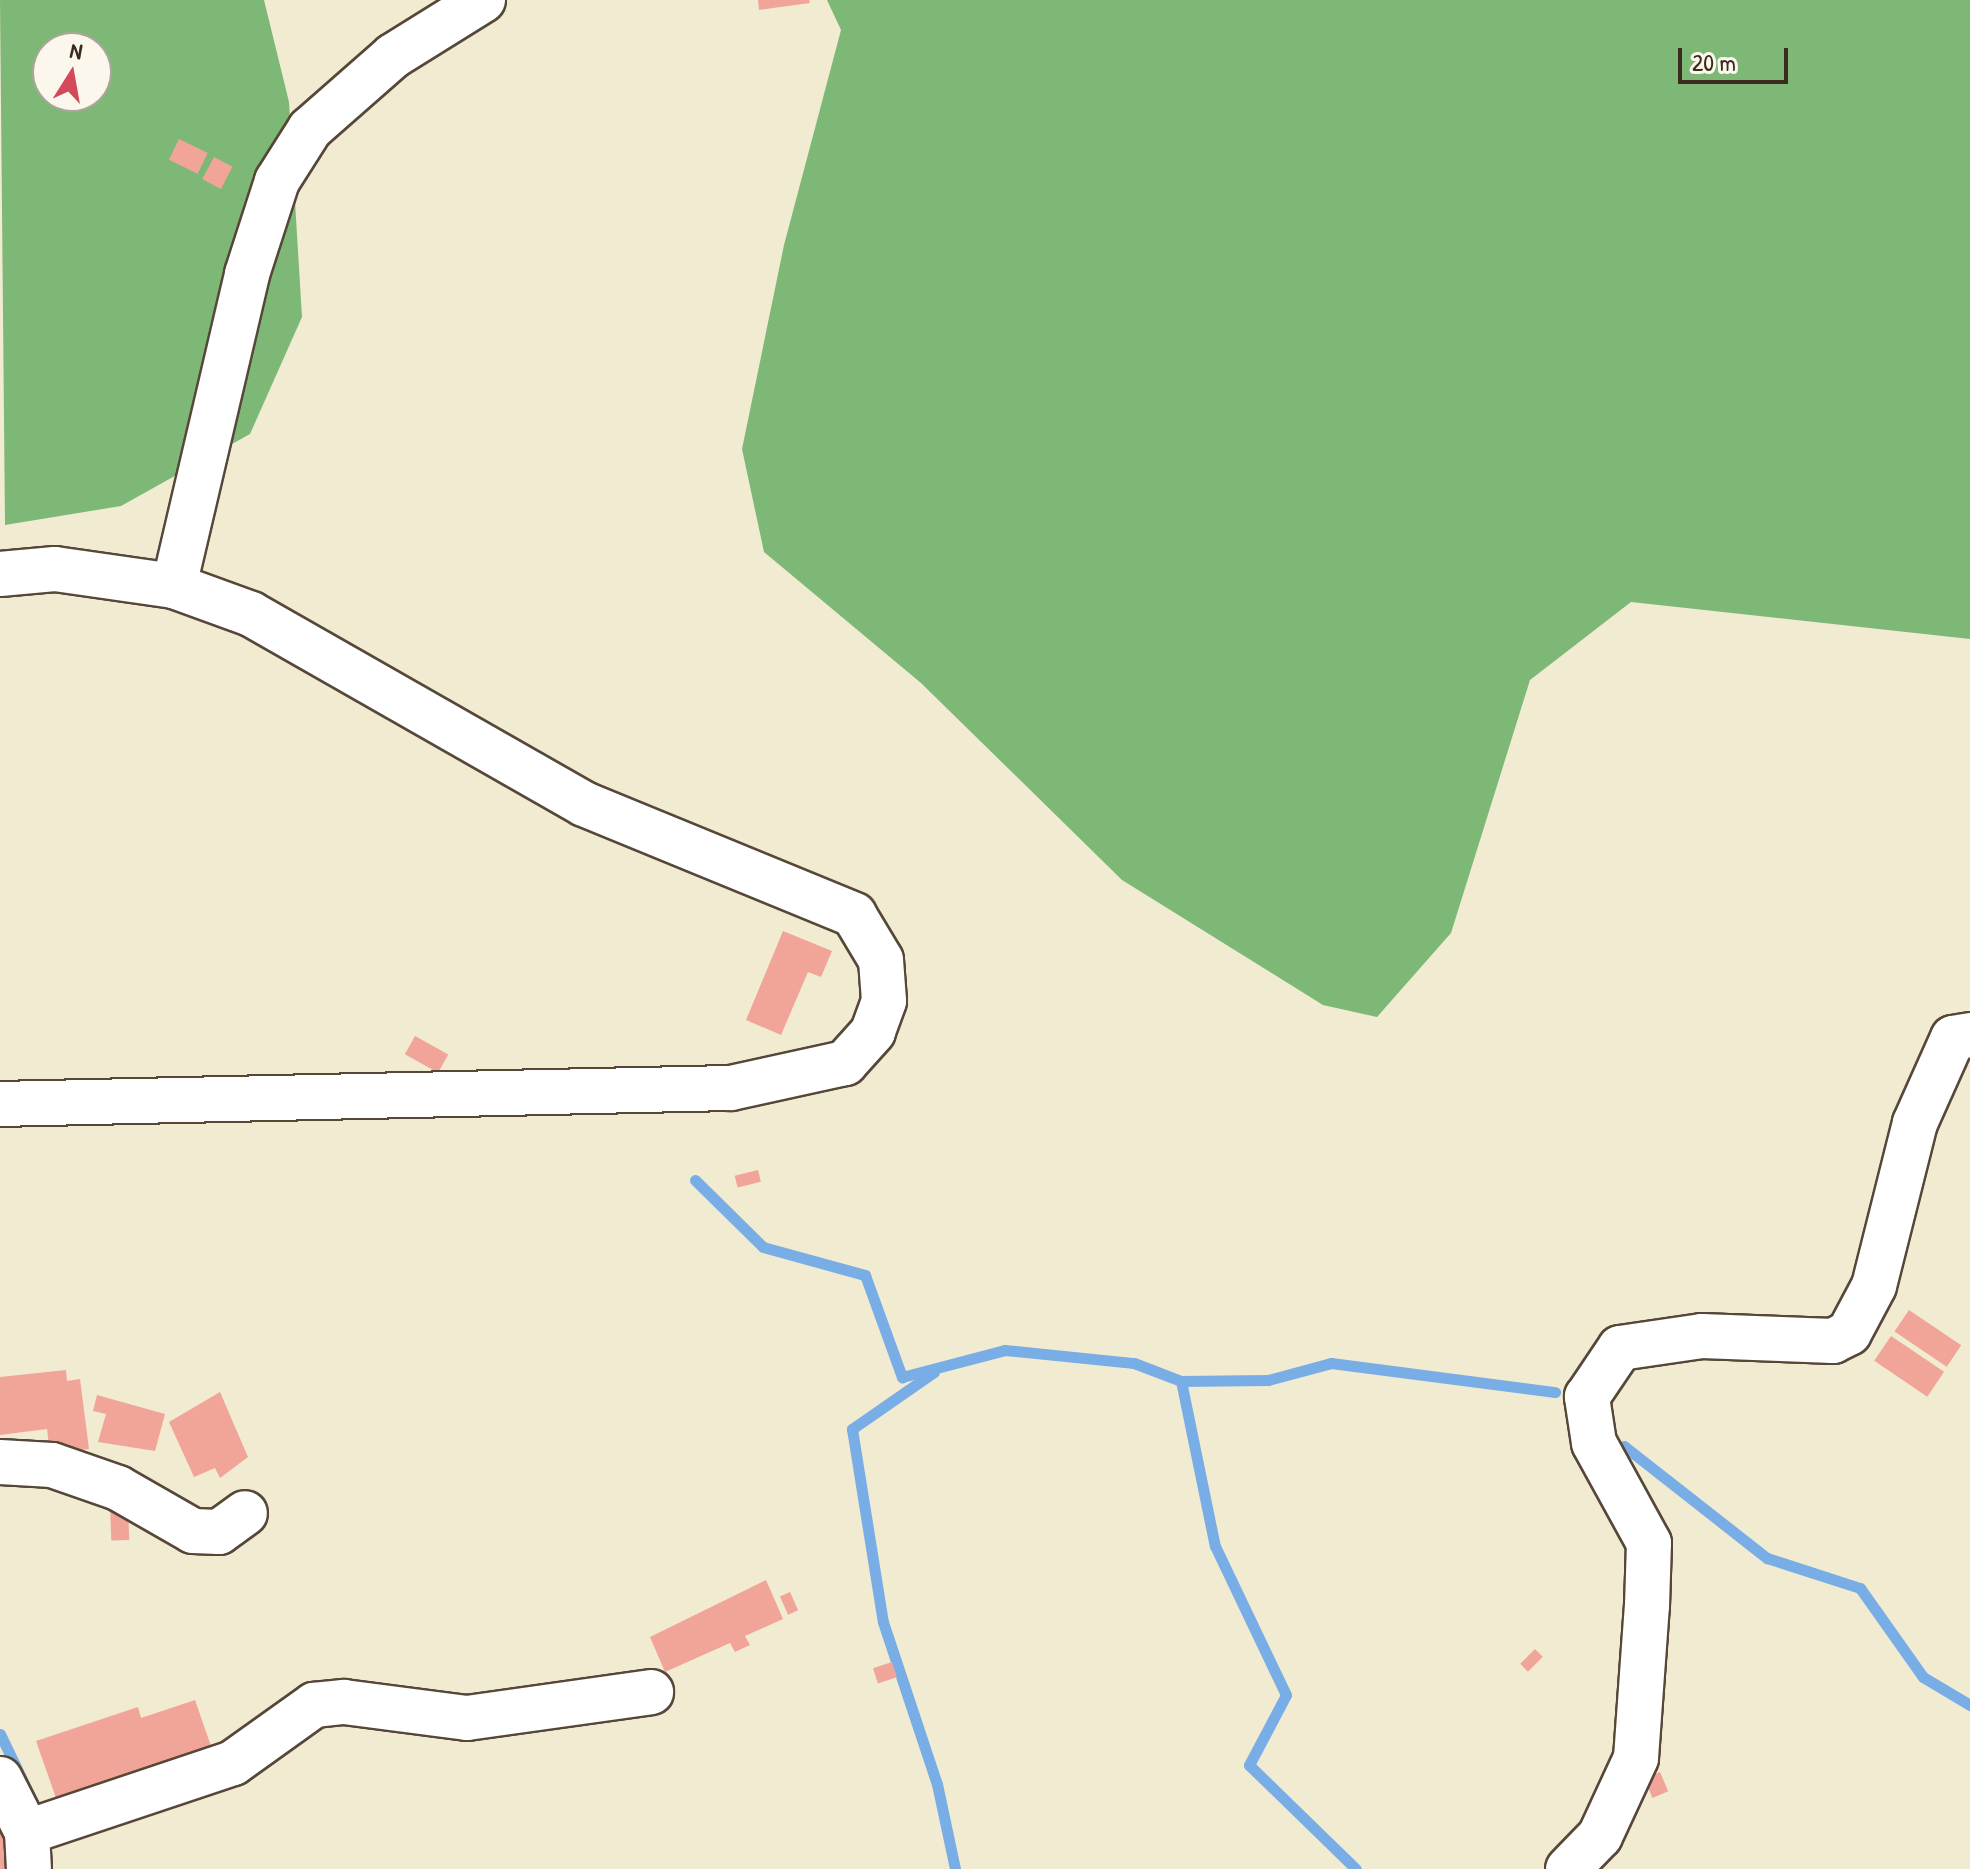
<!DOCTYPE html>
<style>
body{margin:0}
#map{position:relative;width:1970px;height:1869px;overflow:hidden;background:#f1ebd2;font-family:"Patrick Hand",sans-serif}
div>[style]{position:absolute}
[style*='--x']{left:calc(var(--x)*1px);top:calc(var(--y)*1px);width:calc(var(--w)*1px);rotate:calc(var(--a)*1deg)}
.forest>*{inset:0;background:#7eb876}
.stream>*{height:11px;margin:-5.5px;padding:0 5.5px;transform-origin:5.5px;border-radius:5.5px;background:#79ade6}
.building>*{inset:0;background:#f1a598;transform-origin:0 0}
.roads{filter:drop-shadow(2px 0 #564739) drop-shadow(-2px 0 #564739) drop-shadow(0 2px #564739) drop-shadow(0 -2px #564739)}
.street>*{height:44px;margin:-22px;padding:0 22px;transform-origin:22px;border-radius:22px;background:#fff}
.secondary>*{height:44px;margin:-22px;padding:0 22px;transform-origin:22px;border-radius:22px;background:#fff}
span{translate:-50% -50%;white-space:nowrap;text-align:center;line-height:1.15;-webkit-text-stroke:6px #fbf7ec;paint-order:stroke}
.north{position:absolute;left:32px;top:32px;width:80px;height:80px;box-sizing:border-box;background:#fbf7ec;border:2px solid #aea59a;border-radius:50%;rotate:11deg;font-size:22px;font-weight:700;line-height:32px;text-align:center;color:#3b2a1e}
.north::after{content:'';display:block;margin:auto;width:28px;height:36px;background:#d1495b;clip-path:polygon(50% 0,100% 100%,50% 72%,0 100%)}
.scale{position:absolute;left:1678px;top:48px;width:110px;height:36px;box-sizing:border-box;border:4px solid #3b2a1e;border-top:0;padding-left:10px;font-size:24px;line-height:28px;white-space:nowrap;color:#3b2a1e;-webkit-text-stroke:6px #fbf7ec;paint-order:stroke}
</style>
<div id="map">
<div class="forest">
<div style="clip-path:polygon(evenodd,0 0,264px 0,289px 102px,302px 317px,250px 434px,121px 506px,5px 525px,0 0,48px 48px,96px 48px,96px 96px,48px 96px,48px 48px)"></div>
<div style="clip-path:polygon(827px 0,1970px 0,1970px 639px,1631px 602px,1530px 680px,1451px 933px,1377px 1017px,1323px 1005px,1122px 880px,921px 683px,764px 552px,742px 449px,784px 245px,841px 30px)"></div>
</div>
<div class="stream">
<div style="--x:695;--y:1180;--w:95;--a:44.6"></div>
<div style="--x:763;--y:1247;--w:106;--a:15.4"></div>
<div style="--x:865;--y:1275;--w:109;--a:70.1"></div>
<div style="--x:902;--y:1377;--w:106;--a:-14.7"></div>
<div style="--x:1005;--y:1350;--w:130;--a:5.8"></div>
<div style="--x:1134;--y:1363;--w:50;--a:21"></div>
<div style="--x:1181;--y:1381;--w:87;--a:-0.7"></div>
<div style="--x:1268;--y:1380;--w:65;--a:-15.1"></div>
<div style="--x:1331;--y:1363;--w:226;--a:7.4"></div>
<div style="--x:934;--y:1372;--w:100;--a:145.2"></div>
<div style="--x:852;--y:1429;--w:195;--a:80.9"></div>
<div style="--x:883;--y:1622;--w:171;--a:71.6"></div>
<div style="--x:937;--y:1784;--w:87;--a:78"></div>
<div style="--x:1181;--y:1381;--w:168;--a:78.4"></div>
<div style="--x:1215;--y:1546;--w:165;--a:64.5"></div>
<div style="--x:1286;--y:1695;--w:79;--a:117.9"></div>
<div style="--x:1249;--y:1765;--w:149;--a:44.2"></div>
<div style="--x:1624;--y:1446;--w:182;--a:38.1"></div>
<div style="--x:1767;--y:1558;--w:98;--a:17.9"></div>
<div style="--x:1860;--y:1588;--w:109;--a:54.7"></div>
<div style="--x:1923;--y:1677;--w:55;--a:30.8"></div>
<div style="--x:0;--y:1734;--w:94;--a:64.2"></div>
</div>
<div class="building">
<div style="clip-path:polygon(758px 0,809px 0,810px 3px,759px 10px)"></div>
<div style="left:179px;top:139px;width:32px;height:23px;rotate:26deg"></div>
<div style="left:214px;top:157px;width:21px;height:25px;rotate:28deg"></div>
<div style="clip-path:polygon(783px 931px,832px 951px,821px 977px,808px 972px,781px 1035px,746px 1020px)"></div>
<div style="left:415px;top:1036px;width:38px;height:21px;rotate:29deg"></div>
<div style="left:758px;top:1170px;width:12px;height:24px;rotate:76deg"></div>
<div style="left:1909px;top:1310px;width:63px;height:26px;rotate:34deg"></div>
<div style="left:1891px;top:1336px;width:64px;height:30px;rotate:34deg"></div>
<div style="clip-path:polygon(66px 1370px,67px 1381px,80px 1379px,89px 1449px,50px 1454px,47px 1429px,0 1435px,0 1377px)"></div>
<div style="clip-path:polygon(220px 1392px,248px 1457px,220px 1478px,215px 1468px,194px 1477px,169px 1422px)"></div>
<div style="clip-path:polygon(97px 1395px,165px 1414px,155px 1451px,98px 1442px,106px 1414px,93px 1411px)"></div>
<div style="left:128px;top:1504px;width:36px;height:18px;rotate:88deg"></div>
<div style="clip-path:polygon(766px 1580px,783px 1619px,745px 1636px,750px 1645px,735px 1652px,730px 1643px,665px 1672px,650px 1637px)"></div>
<div style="left:790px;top:1592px;width:20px;height:11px;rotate:66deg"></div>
<div style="left:1535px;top:1649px;width:11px;height:21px;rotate:45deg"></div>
<div style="left:892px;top:1662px;width:16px;height:20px;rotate:72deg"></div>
<div style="clip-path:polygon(195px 1700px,212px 1749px,57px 1801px,36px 1741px,138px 1707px,141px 1718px)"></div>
<div style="left:1660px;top:1772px;width:21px;height:17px;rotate:67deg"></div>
<div style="clip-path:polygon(0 1798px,13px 1869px,0 1869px)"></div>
</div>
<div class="roads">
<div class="street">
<div style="--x:174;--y:586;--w:320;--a:-76.8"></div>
<div style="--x:247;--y:274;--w:98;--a:-72.1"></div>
<div style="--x:277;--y:181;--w:62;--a:-57.6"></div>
<div style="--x:310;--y:129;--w:111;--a:-41.3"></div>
<div style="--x:393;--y:56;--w:106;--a:-31.9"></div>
<div style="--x:0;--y:1462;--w:52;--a:3.3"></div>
<div style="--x:52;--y:1465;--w:70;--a:19.2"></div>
<div style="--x:118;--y:1488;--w:86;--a:29.8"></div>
<div style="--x:193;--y:1531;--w:26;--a:2"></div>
<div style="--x:219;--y:1532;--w:32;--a:-36"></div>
<div style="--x:0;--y:1779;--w:59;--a:63"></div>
<div style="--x:27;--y:1832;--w:37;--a:87"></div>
<div style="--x:27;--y:1832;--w:217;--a:-18.5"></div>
<div style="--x:233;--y:1763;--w:100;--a:-35.6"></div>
<div style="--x:314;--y:1705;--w:30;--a:-6"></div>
<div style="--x:344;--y:1702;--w:124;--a:7.4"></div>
<div style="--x:467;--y:1718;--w:186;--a:-8"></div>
<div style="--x:1568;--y:1869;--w:46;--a:-45.9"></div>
<div style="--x:1600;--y:1836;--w:86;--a:-65.2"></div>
<div style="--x:1636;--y:1758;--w:152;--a:-85.9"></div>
<div style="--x:1647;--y:1606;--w:63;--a:-88.2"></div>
<div style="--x:1649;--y:1543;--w:114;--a:-118.8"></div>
<div style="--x:1594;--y:1443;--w:47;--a:-98.7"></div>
<div style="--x:1587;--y:1397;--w:59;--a:-56"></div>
<div style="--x:1620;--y:1348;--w:83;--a:-8.3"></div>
<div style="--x:1702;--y:1336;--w:131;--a:2.2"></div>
<div style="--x:1833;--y:1341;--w:18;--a:-27"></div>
<div style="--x:1849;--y:1333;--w:53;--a:-62"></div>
<div style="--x:1874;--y:1286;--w:168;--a:-75.9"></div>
<div style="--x:1915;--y:1123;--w:93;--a:-65.9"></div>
<div style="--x:1953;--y:1038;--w:17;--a:-10"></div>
</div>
<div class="secondary">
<div style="--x:0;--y:574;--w:55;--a:-5.2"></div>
<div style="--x:55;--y:569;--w:120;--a:8.1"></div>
<div style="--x:174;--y:586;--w:82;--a:20"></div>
<div style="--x:251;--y:614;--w:383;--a:29.7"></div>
<div style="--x:584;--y:804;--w:292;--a:22.3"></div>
<div style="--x:854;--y:915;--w:52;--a:59"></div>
<div style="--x:881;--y:960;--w:41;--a:85.8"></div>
<div style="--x:884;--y:1001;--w:33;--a:110"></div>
<div style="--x:873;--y:1032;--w:42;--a:132.1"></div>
<div style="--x:845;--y:1063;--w:117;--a:167.6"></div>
<div style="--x:731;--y:1088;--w:731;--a:178.75"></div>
</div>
</div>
<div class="north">N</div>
<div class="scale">20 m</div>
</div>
